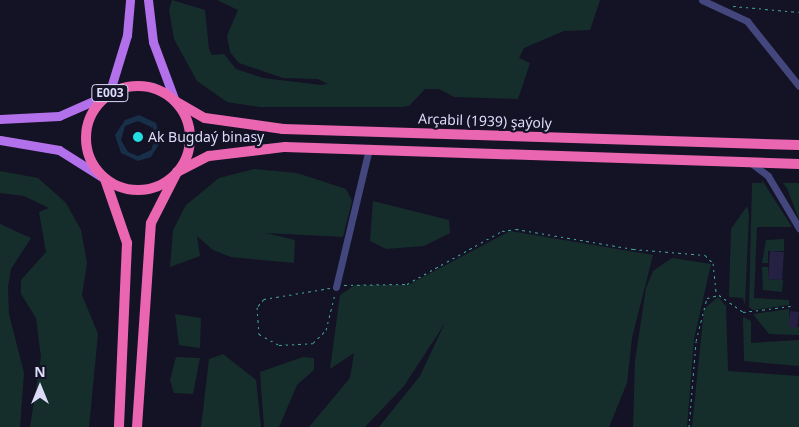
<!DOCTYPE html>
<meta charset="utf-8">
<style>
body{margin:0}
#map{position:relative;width:799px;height:427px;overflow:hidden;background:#141225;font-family:"Noto Sans",sans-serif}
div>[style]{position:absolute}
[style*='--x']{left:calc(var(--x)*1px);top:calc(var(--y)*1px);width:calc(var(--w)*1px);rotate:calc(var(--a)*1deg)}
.green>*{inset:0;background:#162e2b}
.water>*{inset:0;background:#172f49}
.building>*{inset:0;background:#252143;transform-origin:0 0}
.path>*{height:1px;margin-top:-0.5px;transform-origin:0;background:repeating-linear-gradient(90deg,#40a999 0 2.5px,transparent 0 6.5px)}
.minor>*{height:7px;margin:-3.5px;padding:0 3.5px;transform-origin:3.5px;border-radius:3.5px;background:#44477d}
.major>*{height:9px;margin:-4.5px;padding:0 4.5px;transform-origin:4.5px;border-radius:4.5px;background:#b271eb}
.highway>*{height:10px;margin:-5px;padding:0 5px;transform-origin:5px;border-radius:5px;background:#ea66b1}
.highway>.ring{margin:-5px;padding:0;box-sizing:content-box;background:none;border:10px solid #ea66b1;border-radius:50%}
.dots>*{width:14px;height:14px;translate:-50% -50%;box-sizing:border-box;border:2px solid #141225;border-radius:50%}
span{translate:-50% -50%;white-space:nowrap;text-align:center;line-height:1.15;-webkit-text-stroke:4.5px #141225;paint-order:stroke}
.shield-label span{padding:1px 4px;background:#141225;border:1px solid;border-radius:4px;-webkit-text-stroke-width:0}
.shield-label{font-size:12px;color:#dcdbfa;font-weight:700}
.street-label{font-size:14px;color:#dcdbfa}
.poi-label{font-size:14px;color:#dcdbfa}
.left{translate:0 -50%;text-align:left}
.north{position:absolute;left:15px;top:362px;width:50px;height:50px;-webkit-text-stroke:4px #141225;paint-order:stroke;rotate:0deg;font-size:14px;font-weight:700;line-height:20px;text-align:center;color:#dcdbfa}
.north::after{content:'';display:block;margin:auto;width:18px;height:22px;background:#dcdbfa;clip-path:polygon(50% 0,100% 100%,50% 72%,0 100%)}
</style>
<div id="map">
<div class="green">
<div style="clip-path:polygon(172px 0,205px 10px,209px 49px,212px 55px,224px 54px,236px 69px,263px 78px,321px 85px,328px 84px,318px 79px,283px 78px,239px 63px,230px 52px,227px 36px,238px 10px,217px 0,600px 0,590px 30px,564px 31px,524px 48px,519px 58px,530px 63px,518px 99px,454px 97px,439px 89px,425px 89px,409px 106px,400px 107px,260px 107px,227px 102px,197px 81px,174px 39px,169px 10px)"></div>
<div style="clip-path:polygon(254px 169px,297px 173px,346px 189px,352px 201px,343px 237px,266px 233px,295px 240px,294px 263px,231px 257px,213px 250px,197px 236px,200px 256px,170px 267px,173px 230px,186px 205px,219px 178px)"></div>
<div style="clip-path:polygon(0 171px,38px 178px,66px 203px,81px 230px,87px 263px,82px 295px,98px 334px,89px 427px,30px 427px,41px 357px,36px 318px,21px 294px,21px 280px,46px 252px,39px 212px,49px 208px,24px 196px,0 193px)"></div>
<div style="clip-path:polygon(762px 180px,792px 227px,757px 227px,754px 298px,789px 300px,789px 305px,753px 310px,749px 307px,752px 183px,762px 183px)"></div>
<div style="clip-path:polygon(783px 183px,799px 183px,799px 220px,787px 188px)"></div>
<div style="clip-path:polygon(373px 201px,449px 220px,450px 233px,424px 246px,386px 249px,370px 241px)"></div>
<div style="clip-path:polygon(747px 206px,749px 214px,745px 305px,743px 298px,729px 297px,731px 229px)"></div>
<div style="clip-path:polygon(0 224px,31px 238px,11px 269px,8px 287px,9px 314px,24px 373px,20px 427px,0 427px)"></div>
<div style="clip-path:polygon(510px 231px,653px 255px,632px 338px,627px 383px,609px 427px,379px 427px,420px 376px,445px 323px,404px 386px,365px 427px,309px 427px,350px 378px,354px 353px,330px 369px,340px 295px,355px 285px,408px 285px)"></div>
<div style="clip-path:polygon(784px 239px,784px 251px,768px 251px,768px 263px,762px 263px,766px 240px)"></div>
<div style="clip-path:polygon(672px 258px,711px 264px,694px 339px,687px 427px,633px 427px,635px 361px,646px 288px,653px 271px)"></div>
<div style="clip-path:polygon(762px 267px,768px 267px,768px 279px,783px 280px,782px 292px,763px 290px)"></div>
<div style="clip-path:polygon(718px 297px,726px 306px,728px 371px,799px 376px,799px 427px,692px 427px,704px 309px)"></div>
<div style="clip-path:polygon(789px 309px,789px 327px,799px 327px,799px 335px,769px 334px,753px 314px)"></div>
<div style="clip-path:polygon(175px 314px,201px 318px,200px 348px,179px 345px)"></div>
<div style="clip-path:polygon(743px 317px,751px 321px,751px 343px,799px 340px,799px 366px,744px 361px)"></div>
<div style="clip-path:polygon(223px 354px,256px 380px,261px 427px,201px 427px,209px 359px)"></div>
<div style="clip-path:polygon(176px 357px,200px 358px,193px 394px,174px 393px,170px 380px)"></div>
<div style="clip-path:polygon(303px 357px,314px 358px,314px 370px,297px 385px,279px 427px,264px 427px,260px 372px)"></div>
</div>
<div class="water">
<div style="clip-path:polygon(evenodd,139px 115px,156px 123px,161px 141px,151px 157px,138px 161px,121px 153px,115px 135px,125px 120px,139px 115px,138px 121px,151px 127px,156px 137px,151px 150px,138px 156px,128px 152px,121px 140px,125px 126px,138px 121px)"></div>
</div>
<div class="building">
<div style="left:770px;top:251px;width:14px;height:28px;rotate:4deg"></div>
<div style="left:790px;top:311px;width:9px;height:16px;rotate:6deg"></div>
</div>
<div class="path">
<div style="--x:733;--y:6;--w:66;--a:5.2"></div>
<div style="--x:344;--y:285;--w:63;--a:-0.9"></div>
<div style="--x:407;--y:284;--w:109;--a:-29.2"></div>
<div style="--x:502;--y:231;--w:14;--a:-8"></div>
<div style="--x:516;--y:229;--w:119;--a:9.7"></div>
<div style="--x:633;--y:249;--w:72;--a:4.8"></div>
<div style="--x:705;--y:255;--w:11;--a:45"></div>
<div style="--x:713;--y:263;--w:31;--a:84"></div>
<div style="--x:330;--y:288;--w:67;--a:170.5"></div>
<div style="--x:264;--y:299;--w:11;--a:131"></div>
<div style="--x:257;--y:307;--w:27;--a:86"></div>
<div style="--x:259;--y:334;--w:23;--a:29"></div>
<div style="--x:279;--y:345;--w:34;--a:-3"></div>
<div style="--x:313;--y:343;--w:18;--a:-45"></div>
<div style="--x:326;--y:330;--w:37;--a:-76"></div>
<div style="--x:689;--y:427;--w:86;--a:-85.3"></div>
<div style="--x:696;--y:341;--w:44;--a:-75.7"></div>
<div style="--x:707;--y:298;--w:12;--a:-14"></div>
<div style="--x:719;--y:295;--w:29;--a:35"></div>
<div style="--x:743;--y:312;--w:48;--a:-7.1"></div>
</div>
<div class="minor">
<div style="--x:702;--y:0;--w:50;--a:25"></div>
<div style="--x:747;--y:21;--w:83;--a:51.3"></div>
<div style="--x:751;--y:163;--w:21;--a:37"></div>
<div style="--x:768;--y:176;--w:61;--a:59.2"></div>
<div style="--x:336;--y:287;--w:142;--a:-76.6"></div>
</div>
<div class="major">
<div style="--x:148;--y:0;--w:42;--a:83.2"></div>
<div style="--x:153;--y:42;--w:63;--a:69.6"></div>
<div style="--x:0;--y:119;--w:59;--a:-2.9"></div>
<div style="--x:59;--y:116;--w:55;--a:-23.7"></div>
<div style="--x:109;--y:94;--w:62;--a:-73"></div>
<div style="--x:127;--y:35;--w:35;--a:-85"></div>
<div style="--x:0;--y:140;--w:60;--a:9.6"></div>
<div style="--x:59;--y:150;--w:54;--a:32.2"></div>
</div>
<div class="highway">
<div class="ring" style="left:86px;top:86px;width:94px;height:94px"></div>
<div style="--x:175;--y:101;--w:34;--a:30"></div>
<div style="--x:205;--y:118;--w:79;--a:8"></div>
<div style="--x:283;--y:129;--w:516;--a:1.78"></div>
<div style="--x:105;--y:179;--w:68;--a:71"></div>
<div style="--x:127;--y:243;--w:184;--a:92.5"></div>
<div style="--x:137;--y:427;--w:204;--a:-86.1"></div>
<div style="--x:151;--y:223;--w:57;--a:-63"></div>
<div style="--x:177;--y:172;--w:36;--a:-27"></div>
<div style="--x:209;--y:156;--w:77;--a:-6.8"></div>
<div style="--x:285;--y:147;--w:514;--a:1.89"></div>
</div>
<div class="dots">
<div style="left:138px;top:137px;background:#21dfe1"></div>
</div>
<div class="shield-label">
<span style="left:110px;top:93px">E003</span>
</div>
<div class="street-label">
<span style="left:485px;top:121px;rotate:2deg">Arçabil (1939) şaýoly</span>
</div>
<div class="poi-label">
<span class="left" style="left:148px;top:137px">Ak Bugdaý binasy</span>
</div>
<div class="north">N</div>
</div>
